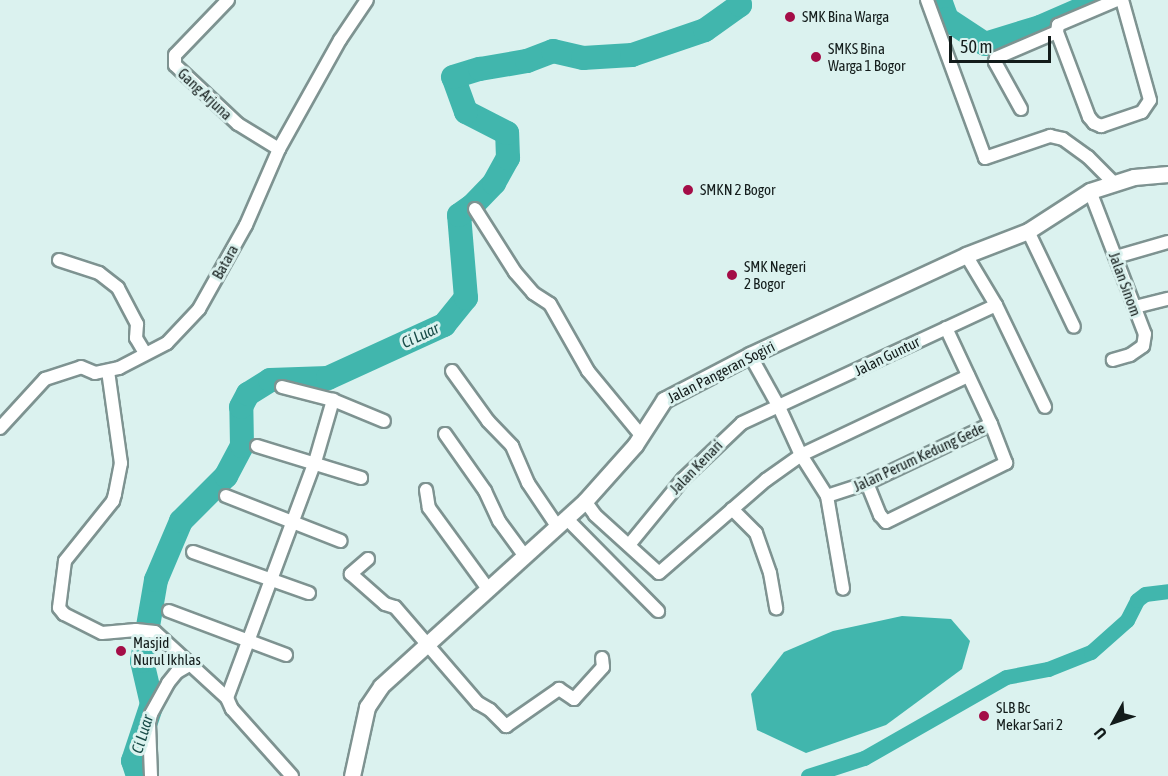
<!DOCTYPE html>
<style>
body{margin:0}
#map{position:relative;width:1168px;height:776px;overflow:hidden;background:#dbf2ef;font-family:"Asap Condensed",sans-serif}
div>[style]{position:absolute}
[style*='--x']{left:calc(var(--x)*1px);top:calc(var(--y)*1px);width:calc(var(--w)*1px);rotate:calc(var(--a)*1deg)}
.water>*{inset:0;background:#41b6ad}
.canal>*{height:15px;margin:-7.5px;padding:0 7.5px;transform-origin:7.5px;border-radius:7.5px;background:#41b6ad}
.river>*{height:24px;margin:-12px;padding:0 12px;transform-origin:12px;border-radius:12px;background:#41b6ad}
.roads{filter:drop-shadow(2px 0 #7e9391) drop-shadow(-2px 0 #7e9391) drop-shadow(0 2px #7e9391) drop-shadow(0 -2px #7e9391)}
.minor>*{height:12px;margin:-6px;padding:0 6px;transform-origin:6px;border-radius:6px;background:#fff}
.tertiary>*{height:15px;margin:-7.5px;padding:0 7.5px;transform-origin:7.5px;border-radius:7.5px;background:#fff}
.dots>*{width:16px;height:16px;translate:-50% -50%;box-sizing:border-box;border:3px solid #dbf2ef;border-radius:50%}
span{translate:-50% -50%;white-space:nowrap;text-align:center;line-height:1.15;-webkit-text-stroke:6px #dbf2ef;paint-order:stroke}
.poi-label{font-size:15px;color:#131c1b}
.left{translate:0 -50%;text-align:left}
.street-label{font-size:15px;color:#131c1b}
.water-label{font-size:16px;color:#184b47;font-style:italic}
.north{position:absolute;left:1084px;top:692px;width:60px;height:60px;-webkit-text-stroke:4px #dbf2ef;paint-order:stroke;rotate:230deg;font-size:16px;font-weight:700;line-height:24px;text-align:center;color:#131c1b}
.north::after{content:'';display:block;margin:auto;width:21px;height:27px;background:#131c1b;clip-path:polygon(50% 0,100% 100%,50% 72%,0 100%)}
.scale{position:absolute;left:949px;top:36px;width:102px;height:27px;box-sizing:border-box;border:3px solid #131c1b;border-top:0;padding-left:8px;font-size:18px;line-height:21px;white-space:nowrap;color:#131c1b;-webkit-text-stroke:4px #dbf2ef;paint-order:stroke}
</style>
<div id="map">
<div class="water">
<div style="clip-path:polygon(902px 616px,951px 619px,970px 641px,962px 669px,886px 725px,806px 753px,757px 730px,751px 694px,784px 652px,833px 631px)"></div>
</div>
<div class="canal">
<div style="--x:808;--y:776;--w:59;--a:-17.8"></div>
<div style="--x:864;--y:758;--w:163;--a:-29.7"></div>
<div style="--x:1006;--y:677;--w:43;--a:-10.8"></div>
<div style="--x:1048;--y:669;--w:46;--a:-21.6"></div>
<div style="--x:1091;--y:652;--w:48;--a:-41.6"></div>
<div style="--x:1127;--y:620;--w:22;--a:-63"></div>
<div style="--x:1137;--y:600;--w:10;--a:-37"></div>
<div style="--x:1145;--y:594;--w:23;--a:-7"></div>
</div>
<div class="river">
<div style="--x:940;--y:0;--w:20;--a:70"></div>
<div style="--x:947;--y:19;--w:45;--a:33.3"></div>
<div style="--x:985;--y:44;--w:58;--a:-17.2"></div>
<div style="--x:1040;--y:27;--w:68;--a:-23.5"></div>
<div style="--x:138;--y:776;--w:16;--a:-108"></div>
<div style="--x:133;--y:761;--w:60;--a:-71.6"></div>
<div style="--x:152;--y:704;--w:44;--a:-103.1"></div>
<div style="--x:142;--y:661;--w:82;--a:-80.2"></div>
<div style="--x:156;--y:580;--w:64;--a:-67"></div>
<div style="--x:181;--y:521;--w:64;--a:-45"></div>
<div style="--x:226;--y:476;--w:34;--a:-62"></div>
<div style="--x:242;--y:446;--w:39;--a:-91"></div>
<div style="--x:241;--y:407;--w:15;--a:-62"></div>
<div style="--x:248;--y:394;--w:26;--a:-32"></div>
<div style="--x:270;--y:380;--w:58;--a:-2"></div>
<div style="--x:328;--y:378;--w:128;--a:-24.6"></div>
<div style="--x:444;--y:325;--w:35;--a:-51"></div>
<div style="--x:466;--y:298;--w:83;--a:-94.8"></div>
<div style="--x:459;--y:215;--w:16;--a:-35"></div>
<div style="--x:472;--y:206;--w:32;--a:-46"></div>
<div style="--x:494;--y:183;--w:29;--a:-61"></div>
<div style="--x:508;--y:158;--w:25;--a:-92"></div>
<div style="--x:507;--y:133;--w:46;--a:-152.9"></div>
<div style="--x:466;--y:112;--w:37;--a:-110"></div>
<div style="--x:453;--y:77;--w:28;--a:-17"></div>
<div style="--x:480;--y:69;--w:48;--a:-9.7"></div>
<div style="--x:527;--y:61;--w:28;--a:-21"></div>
<div style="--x:553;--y:51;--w:31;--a:13"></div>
<div style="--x:583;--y:58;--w:49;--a:-3.5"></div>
<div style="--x:632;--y:55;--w:77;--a:-18.9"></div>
<div style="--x:705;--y:30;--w:43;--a:-35.5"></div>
<div style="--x:740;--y:5;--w:5;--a:-101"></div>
</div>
<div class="roads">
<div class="minor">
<div style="--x:228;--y:0;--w:76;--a:133.9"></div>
<div style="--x:175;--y:55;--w:10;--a:90"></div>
<div style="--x:175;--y:65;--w:86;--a:43.1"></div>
<div style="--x:238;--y:124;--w:48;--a:31.4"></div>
<div style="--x:927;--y:0;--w:168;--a:69.8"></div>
<div style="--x:985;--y:158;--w:69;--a:-18.7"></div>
<div style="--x:1050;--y:136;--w:13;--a:13"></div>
<div style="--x:1063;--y:139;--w:31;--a:36"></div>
<div style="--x:1088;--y:157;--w:37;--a:45"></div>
<div style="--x:1057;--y:32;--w:91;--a:69.4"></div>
<div style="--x:1089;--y:117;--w:8;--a:50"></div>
<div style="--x:1094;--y:123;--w:8;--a:23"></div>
<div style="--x:1101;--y:126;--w:43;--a:-18.9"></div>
<div style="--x:1142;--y:112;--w:14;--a:-56"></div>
<div style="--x:1150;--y:100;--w:104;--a:-105.6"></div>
<div style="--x:1021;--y:109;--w:54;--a:-119"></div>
<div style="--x:995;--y:62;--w:4;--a:-76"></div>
<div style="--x:996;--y:58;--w:66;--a:-23.1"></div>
<div style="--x:1057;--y:32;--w:7;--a:-82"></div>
<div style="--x:1058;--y:25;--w:64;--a:-23"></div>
<div style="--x:1090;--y:191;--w:153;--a:69"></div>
<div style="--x:1145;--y:334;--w:12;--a:99"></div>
<div style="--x:1143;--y:346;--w:16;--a:145"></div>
<div style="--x:1130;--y:355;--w:18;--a:164"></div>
<div style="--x:475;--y:209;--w:75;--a:57.6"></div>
<div style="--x:515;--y:272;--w:28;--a:49"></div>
<div style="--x:533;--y:293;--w:20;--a:33"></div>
<div style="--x:550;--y:304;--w:77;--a:60.4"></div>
<div style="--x:588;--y:371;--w:82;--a:50.5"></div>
<div style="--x:1028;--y:231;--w:106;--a:64.4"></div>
<div style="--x:966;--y:255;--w:58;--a:59"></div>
<div style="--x:996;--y:305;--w:113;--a:64.3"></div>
<div style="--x:1116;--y:257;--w:54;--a:-16.1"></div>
<div style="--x:59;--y:260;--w:42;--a:18"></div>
<div style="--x:99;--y:273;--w:24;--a:38"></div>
<div style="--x:118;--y:288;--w:41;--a:62.2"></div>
<div style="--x:137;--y:324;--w:14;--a:94"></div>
<div style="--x:136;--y:338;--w:17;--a:59"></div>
<div style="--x:1135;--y:307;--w:34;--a:-14"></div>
<div style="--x:750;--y:355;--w:60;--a:60.9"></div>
<div style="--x:779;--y:407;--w:53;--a:65.4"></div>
<div style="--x:801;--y:455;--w:49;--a:57.6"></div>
<div style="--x:827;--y:496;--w:42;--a:-18"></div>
<div style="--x:867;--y:483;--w:137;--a:-25.4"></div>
<div style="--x:108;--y:371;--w:93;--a:82"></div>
<div style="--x:121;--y:463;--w:32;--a:101"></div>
<div style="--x:115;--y:494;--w:7;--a:106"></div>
<div style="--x:113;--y:501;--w:77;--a:128.7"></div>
<div style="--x:65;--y:561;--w:47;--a:97.3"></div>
<div style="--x:59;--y:608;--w:8;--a:50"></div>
<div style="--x:64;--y:614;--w:42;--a:26.6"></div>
<div style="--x:102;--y:633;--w:34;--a:-5"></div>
<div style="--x:136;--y:630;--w:19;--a:6"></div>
<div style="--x:155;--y:632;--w:98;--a:42.5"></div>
<div style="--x:227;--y:698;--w:12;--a:66"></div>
<div style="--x:232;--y:709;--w:90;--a:48.2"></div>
<div style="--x:452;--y:371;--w:62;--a:54.2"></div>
<div style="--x:488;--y:421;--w:35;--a:46"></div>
<div style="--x:512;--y:446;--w:40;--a:66.6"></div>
<div style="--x:528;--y:483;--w:52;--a:56"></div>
<div style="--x:282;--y:387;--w:53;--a:14.3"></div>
<div style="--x:333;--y:400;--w:55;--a:22.4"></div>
<div style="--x:0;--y:428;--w:67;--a:-47.4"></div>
<div style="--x:45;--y:379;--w:38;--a:-18"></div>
<div style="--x:81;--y:367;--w:15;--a:23"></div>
<div style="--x:95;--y:373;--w:25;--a:-12"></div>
<div style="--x:119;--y:368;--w:54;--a:-27.5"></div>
<div style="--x:167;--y:343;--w:47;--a:-46.7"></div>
<div style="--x:199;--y:309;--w:96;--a:-60.8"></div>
<div style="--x:246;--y:225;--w:83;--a:-66.5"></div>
<div style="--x:279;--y:149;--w:125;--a:-60.8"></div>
<div style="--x:340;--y:40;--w:48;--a:-56"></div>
<div style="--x:445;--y:434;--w:70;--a:54.9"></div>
<div style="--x:485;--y:491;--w:33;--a:65"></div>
<div style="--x:499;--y:521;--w:42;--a:53.7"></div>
<div style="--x:257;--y:446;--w:109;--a:17.1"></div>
<div style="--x:867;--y:483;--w:35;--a:68"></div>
<div style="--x:880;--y:515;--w:9;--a:49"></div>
<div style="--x:886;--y:522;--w:134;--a:-26.2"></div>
<div style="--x:1006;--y:463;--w:42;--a:-111"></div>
<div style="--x:991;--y:424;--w:106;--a:-115.1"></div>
<div style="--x:426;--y:490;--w:18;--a:81"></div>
<div style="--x:429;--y:508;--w:100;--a:53.9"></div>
<div style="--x:226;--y:496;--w:123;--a:21.4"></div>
<div style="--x:827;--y:496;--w:94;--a:80.2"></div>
<div style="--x:585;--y:501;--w:17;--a:54"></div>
<div style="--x:595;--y:515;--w:86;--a:42.2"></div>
<div style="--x:659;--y:573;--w:142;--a:-41"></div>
<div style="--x:766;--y:480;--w:43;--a:-35.5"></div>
<div style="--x:801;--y:455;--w:185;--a:-25.3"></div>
<div style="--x:732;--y:509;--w:34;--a:45"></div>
<div style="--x:756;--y:533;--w:42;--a:70.7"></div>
<div style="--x:770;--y:573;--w:36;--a:80"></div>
<div style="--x:566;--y:518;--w:131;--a:45.3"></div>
<div style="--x:629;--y:545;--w:85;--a:-50.7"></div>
<div style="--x:683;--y:479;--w:81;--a:-43.5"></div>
<div style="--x:742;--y:423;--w:280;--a:-24.9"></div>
<div style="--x:193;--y:552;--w:123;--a:19.5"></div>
<div style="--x:368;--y:559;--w:23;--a:139"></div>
<div style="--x:351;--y:574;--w:45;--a:41.4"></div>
<div style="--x:385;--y:604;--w:10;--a:17"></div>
<div style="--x:395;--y:607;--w:127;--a:49.2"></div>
<div style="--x:478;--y:703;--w:14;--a:30"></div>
<div style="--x:490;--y:710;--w:23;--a:45"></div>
<div style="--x:506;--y:726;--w:65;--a:-34.9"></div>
<div style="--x:559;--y:689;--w:18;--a:34"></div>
<div style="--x:574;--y:699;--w:43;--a:-47.8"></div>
<div style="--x:603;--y:667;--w:9;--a:-96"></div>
<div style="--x:169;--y:611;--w:125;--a:20.6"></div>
<div style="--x:227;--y:698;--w:252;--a:-69.6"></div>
<div style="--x:315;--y:462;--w:65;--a:-73.8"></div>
<div style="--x:151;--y:776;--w:53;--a:-92.2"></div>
<div style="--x:149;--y:723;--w:9;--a:-77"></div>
<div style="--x:151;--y:714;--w:35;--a:-61"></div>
<div style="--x:168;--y:683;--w:14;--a:-51"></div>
<div style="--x:177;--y:672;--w:16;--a:-30"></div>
</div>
<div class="tertiary">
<div style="--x:352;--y:776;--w:71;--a:-77.7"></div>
<div style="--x:367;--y:707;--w:25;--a:-56"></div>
<div style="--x:381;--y:686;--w:275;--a:-42.2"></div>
<div style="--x:585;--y:501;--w:75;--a:-48.2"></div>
<div style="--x:635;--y:445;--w:54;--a:-57.2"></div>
<div style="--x:664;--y:400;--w:97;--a:-27.6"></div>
<div style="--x:750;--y:355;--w:238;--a:-24.8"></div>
<div style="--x:966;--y:255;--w:66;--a:-21.2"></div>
<div style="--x:1028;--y:231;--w:74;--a:-32.8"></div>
<div style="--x:1090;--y:191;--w:46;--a:-17.7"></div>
<div style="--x:1134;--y:177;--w:34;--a:-5"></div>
</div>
</div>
<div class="dots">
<div style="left:790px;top:17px;background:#a40d47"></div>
<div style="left:816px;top:57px;background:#a40d47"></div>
<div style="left:688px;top:190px;background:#a40d47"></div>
<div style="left:732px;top:275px;background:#a40d47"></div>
<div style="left:121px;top:651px;background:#a40d47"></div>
<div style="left:984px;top:716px;background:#a40d47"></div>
</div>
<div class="poi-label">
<span class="left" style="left:802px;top:17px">SMK Bina Warga</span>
<span class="left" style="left:828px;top:57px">SMKS Bina<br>Warga 1 Bogor</span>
<span class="left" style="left:700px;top:190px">SMKN 2 Bogor</span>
<span class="left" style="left:744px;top:275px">SMK Negeri<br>2 Bogor</span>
<span class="left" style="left:133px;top:651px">Masjid<br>Nurul Ikhlas</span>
<span class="left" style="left:996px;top:716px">SLB Bc<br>Mekar Sari 2</span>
</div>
<div class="street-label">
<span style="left:205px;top:94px;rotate:43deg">Gang Arjuna</span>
<span style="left:225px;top:262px;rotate:-61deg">Batara</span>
<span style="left:1125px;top:284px;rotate:70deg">Jalan Sinom</span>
<span style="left:887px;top:356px;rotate:-26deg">Jalan Guntur</span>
<span style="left:721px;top:372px;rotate:-27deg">Jalan Pangeran Sogiri</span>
<span style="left:919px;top:457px;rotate:-25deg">Jalan Perum Kedung Gede</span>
<span style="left:696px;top:467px;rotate:-46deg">Jalan Kenari</span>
</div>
<div class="water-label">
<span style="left:420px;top:335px;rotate:-25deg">Ci Luar</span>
<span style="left:142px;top:734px;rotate:-73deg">Ci Luar</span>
</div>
<div class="north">U</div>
<div class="scale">50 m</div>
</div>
